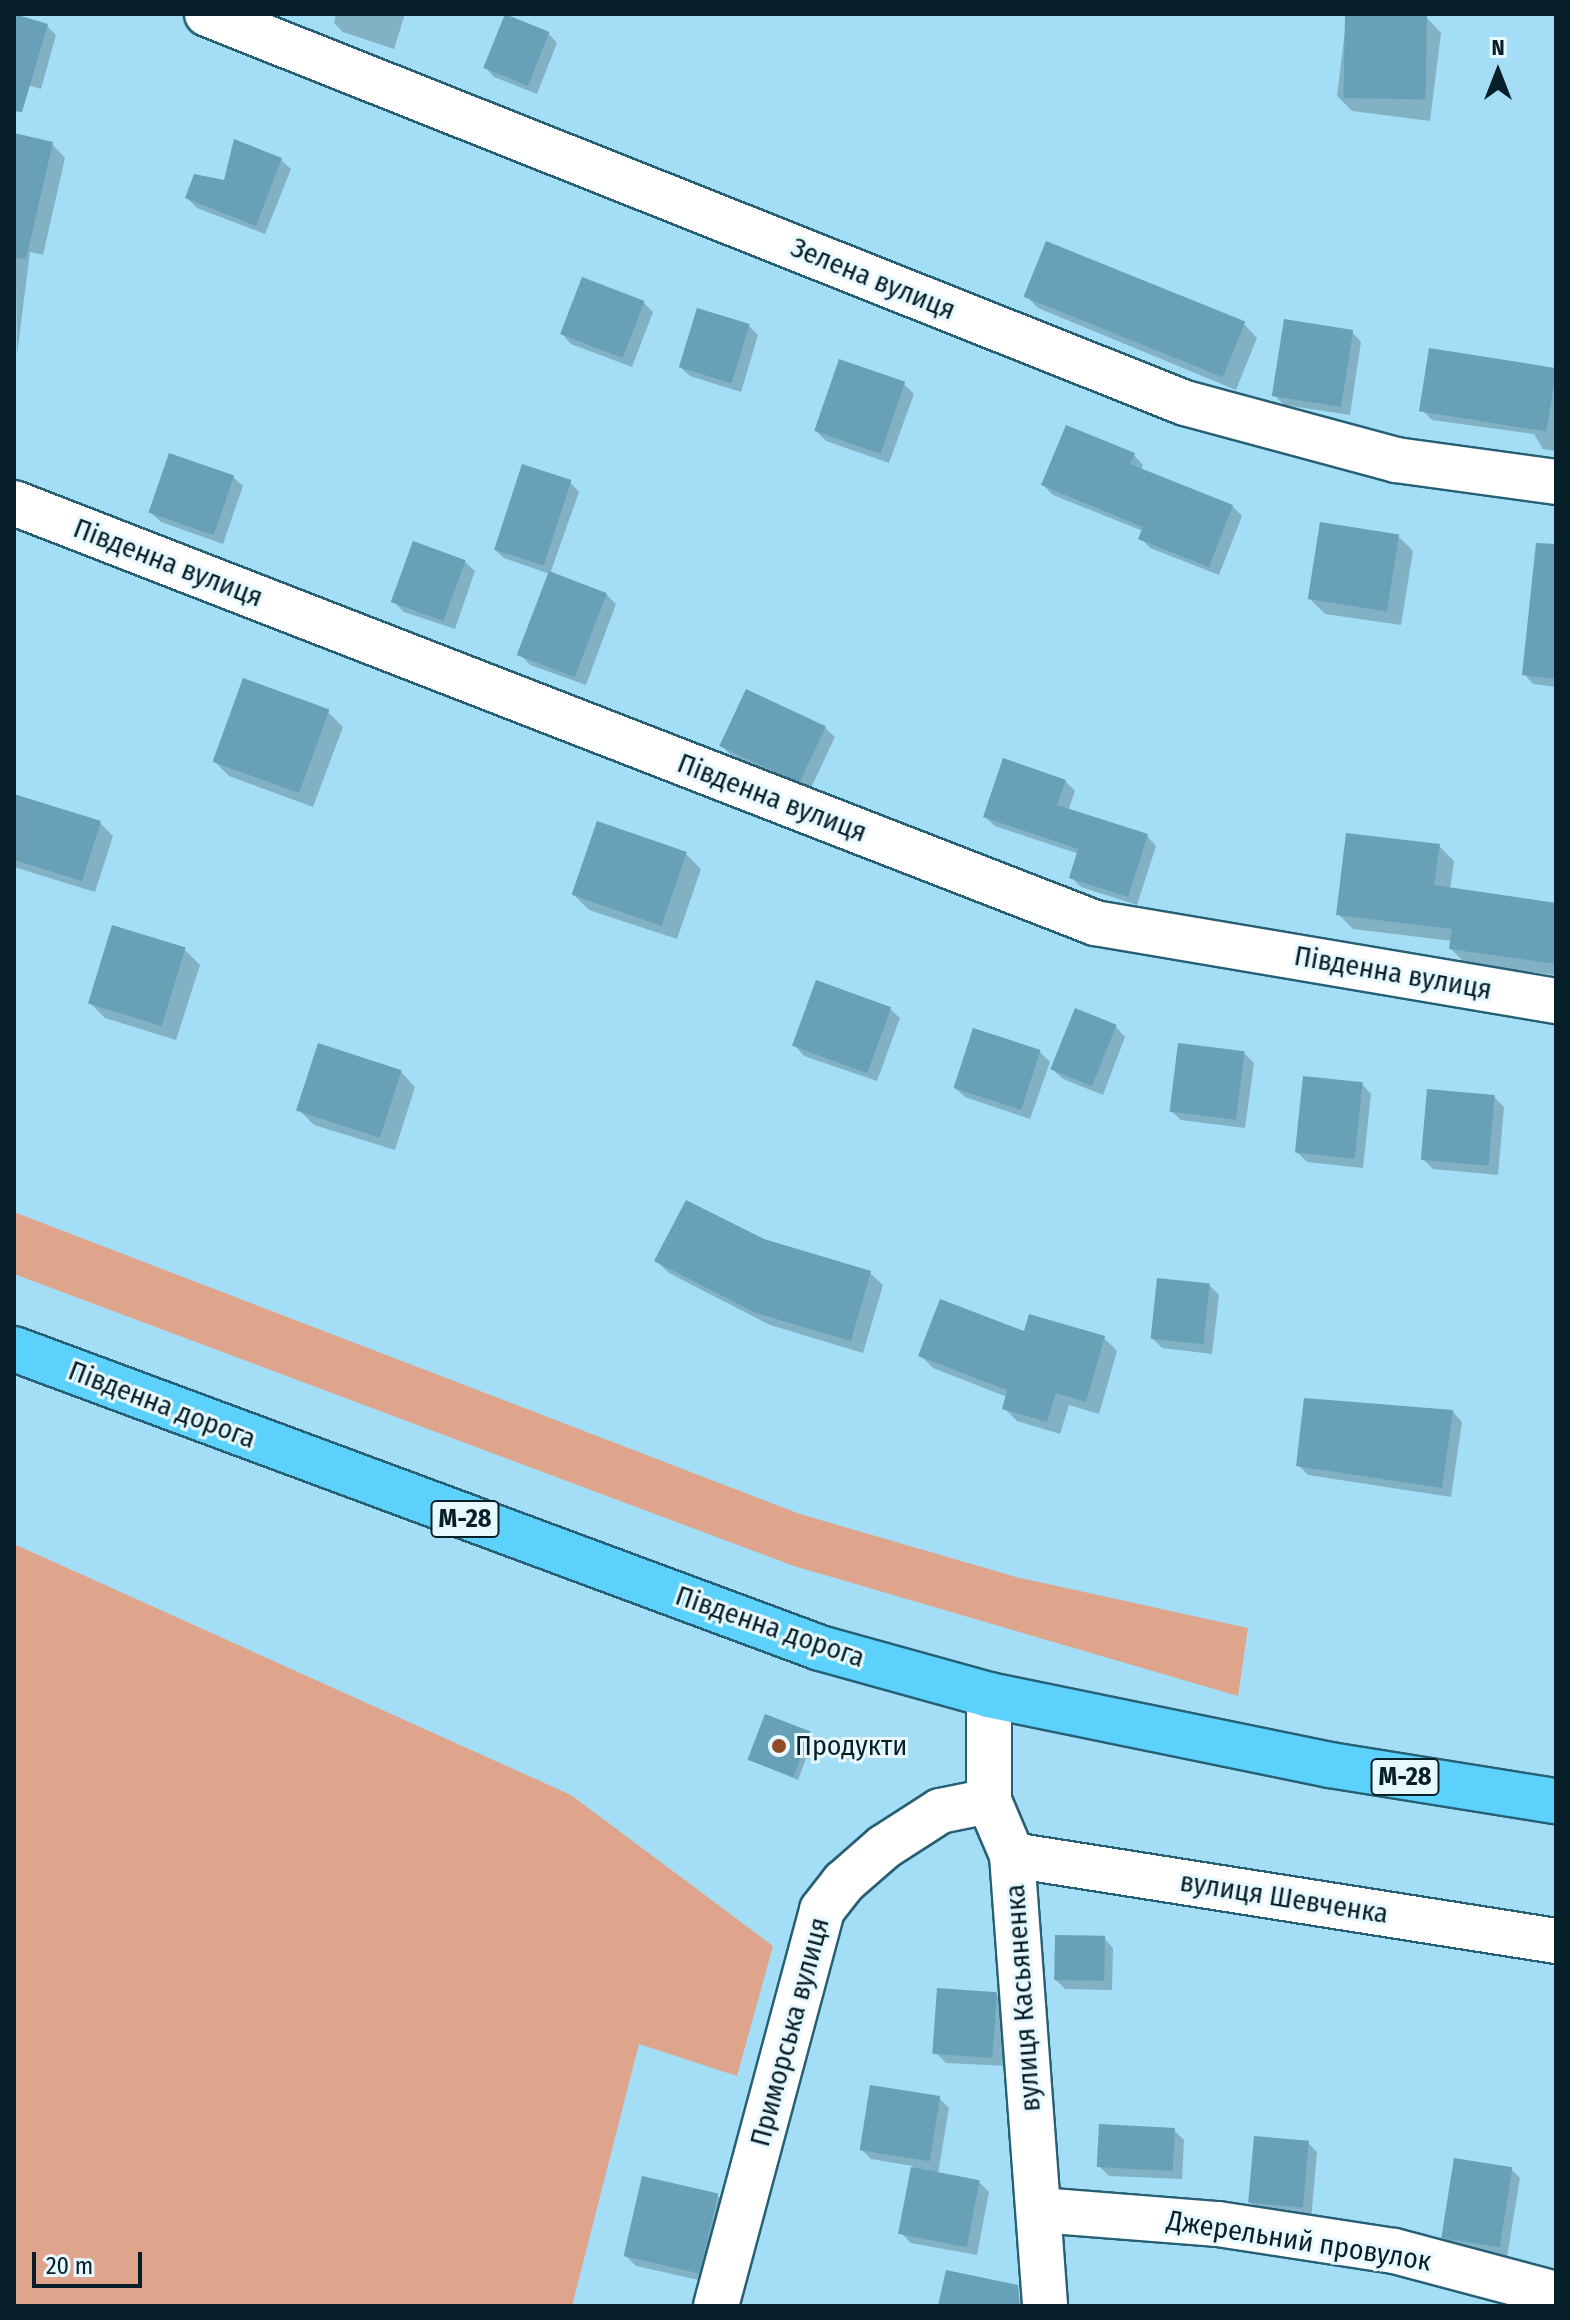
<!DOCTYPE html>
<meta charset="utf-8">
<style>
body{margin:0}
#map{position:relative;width:1570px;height:2320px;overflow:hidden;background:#a3def6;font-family:"Fira Sans Condensed",sans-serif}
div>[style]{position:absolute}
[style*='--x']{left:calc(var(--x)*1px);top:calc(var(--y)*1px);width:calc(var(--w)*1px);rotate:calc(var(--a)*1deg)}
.green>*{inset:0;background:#dea58c}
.shadow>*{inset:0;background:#0003}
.building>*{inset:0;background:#67a0b7;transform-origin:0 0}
.roads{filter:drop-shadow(2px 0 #276075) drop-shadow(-2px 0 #276075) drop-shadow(0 2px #276075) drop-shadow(0 -2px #276075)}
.minor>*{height:44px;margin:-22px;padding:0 22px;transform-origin:22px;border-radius:22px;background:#fff}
.highway>*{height:44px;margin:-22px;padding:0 22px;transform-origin:22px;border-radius:22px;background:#5bd1fc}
.dots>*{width:22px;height:22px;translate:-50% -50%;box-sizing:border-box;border:4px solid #e7f8ff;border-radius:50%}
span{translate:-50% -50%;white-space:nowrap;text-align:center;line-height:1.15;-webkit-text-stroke:6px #e7f8ff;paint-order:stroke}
.shield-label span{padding:2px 6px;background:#e7f8ff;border:2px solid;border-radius:6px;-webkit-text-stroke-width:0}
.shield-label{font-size:26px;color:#071f28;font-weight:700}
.street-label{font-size:28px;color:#071f28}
.poi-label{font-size:28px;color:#071f28}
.left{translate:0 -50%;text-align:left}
.frame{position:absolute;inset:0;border:16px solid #071f28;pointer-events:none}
.north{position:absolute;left:1458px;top:32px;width:80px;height:80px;-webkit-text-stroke:6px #e7f8ff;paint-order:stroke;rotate:0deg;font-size:22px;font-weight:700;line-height:32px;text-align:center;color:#071f28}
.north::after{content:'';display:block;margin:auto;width:28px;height:36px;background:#071f28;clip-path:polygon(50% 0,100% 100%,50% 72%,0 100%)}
.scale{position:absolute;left:32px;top:2252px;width:110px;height:36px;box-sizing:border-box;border:4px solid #071f28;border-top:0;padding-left:10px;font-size:24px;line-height:28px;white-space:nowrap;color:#071f28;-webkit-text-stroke:6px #e7f8ff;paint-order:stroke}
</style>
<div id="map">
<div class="green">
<div style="clip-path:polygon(14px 1212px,800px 1514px,1016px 1577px,1248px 1628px,1238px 1696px,794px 1566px,14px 1274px)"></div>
<div style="clip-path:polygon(14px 1544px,571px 1795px,773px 1946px,737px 2076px,639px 2044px,572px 2306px,14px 2306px)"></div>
</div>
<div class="shadow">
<div style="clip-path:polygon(336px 14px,405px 14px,394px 49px,343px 32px,334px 23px)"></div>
<div style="clip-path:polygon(1347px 14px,1427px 18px,1441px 33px,1430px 121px,1352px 111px,1337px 96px)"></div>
<div style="clip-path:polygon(14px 16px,47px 26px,56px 35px,41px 89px,14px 81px)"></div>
<div style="clip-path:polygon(548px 33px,557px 43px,537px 94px,494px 77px,485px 67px)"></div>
<div style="clip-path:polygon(14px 135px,52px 144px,65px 158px,43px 255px,30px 252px,17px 355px)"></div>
<div style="clip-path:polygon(281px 160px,291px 169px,265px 234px,197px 208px,187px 198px)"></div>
<div style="clip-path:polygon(1025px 295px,1244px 324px,1257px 338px,1236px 390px,1038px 308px)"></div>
<div style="clip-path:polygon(644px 303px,653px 312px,632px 367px,571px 344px,562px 334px)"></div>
<div style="clip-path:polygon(749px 326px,758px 335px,741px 392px,690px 376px,680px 367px)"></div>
<div style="clip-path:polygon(1352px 332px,1361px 342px,1350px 415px,1284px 405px,1274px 395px)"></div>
<div style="clip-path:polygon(1556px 370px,1556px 451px,1543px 449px,1534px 434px,1432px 420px,1422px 410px)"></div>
<div style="clip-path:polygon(904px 384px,914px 394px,889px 463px,826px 441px,816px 431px)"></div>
<div style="clip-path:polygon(1134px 455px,1143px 465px,1141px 471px,1232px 506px,1242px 516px,1219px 575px,1150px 548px,1141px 538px,1143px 531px,1053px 495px,1043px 485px)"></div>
<div style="clip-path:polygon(233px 477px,243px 486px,223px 544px,161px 522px,151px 513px)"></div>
<div style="clip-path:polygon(570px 482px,579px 492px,550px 574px,606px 594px,616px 604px,586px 685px,530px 665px,521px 655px,550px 574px,504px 558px,494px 549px)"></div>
<div style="clip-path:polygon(1398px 536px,1413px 551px,1401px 625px,1325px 614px,1310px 599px)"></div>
<div style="clip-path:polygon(465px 562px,475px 571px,455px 629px,404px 612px,394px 602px)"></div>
<div style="clip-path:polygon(1556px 597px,1556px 687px,1533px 684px,1524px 674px)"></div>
<div style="clip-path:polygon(328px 712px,343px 727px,313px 807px,229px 776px,214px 761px)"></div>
<div style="clip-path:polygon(825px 728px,835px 737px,810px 790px,731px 755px,722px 746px)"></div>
<div style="clip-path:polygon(1065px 781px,1075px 791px,1068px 811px,1147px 836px,1156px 846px,1137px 905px,1081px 887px,1071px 877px,1079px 854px,995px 826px,985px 817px)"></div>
<div style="clip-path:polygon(14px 796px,100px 823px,113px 836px,95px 892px,14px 867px)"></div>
<div style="clip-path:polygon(598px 824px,686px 854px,701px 869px,677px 939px,589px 910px,574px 895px)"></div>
<div style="clip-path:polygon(1439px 846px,1454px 861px,1450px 890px,1556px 905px,1556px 975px,1466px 964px,1451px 949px,1452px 941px,1353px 929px,1338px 914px)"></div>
<div style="clip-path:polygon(185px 950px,200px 965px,176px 1040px,105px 1018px,90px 1003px)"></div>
<div style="clip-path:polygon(890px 1009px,900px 1018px,877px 1081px,804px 1056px,795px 1046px)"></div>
<div style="clip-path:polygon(1116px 1027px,1125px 1037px,1103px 1095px,1063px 1079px,1053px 1070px)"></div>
<div style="clip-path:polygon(1040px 1052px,1050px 1062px,1030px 1119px,965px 1097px,955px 1088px)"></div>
<div style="clip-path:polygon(1244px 1053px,1254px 1063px,1245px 1128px,1181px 1120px,1171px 1111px)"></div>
<div style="clip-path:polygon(401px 1072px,415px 1087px,395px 1150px,314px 1125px,299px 1110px)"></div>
<div style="clip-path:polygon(1362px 1084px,1371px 1094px,1363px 1168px,1307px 1162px,1297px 1152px)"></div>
<div style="clip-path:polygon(1494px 1097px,1504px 1107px,1498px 1175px,1433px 1169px,1424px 1160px)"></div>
<div style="clip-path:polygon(763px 1241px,870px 1273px,883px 1285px,863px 1353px,770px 1325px,669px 1273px,656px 1261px)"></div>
<div style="clip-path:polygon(1209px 1285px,1219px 1295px,1212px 1354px,1162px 1348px,1152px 1338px)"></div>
<div style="clip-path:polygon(1104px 1338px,1117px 1351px,1099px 1414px,1069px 1405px,1060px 1434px,1017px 1421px,1004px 1408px,1007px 1397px,933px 1368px,920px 1355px)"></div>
<div style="clip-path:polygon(1453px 1412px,1462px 1422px,1451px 1497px,1308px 1475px,1298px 1465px)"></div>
<div style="clip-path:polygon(810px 1734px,814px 1738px,798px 1780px,750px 1760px)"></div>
<div style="clip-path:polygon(1104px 1938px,1113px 1948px,1112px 1990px,1065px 1989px,1056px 1980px)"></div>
<div style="clip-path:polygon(996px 1994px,1006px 2004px,1007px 2066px,946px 2063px,936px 2053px)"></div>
<div style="clip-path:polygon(939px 2098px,949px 2108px,938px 2174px,979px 2182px,989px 2192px,977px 2255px,911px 2243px,901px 2233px,913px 2166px,871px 2159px,862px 2150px)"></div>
<div style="clip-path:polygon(1174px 2130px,1184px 2140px,1182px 2179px,1109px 2176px,1099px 2166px)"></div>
<div style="clip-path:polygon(1308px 2143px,1317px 2152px,1311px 2220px,1259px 2212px,1250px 2202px)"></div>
<div style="clip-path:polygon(1511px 2169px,1520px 2178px,1507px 2257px,1453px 2247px,1443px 2237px)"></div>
<div style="clip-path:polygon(717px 2195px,726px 2204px,708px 2282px,636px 2266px,626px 2256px)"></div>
</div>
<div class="building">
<div style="clip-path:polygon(14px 14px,48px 24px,22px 112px,14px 111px)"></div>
<div style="left:505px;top:14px;width:48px;height:58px;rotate:22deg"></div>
<div style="left:1345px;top:14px;width:82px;height:84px;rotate:1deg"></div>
<div style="clip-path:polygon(14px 133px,53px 142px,26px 259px,14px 258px)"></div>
<div style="clip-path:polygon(234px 139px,282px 158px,256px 226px,185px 198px,194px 174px,224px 180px)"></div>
<div style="left:1046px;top:241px;width:215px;height:60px;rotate:22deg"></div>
<div style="left:582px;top:277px;width:67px;height:61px;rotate:21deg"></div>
<div style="left:697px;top:308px;width:55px;height:62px;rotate:17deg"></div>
<div style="left:1284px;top:319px;width:70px;height:78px;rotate:9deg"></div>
<div style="left:1429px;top:348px;width:129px;height:64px;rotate:9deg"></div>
<div style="left:839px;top:359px;width:70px;height:76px;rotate:19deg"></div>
<div style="clip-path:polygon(1066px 425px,1135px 453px,1130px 464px,1233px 505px,1209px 567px,1138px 539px,1143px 527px,1041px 485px)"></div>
<div style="left:169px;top:453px;width:69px;height:63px;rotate:19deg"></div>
<div style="left:522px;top:464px;width:52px;height:90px;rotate:18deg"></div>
<div style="left:1320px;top:522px;width:80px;height:78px;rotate:9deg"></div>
<div style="left:413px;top:541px;width:56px;height:65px;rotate:20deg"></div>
<div style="clip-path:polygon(1536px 543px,1556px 544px,1556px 679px,1522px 675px)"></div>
<div style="left:549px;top:571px;width:62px;height:90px;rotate:21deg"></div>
<div style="left:243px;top:678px;width:92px;height:89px;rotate:20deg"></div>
<div style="left:746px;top:689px;width:88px;height:63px;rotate:25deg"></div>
<div style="clip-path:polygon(1003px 758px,1066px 780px,1057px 805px,1148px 834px,1128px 897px,1069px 878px,1078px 849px,983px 817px)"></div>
<div style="clip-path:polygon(14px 794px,101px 821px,82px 881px,14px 860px)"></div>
<div style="left:597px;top:821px;width:95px;height:78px;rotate:19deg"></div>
<div style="clip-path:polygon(1346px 833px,1440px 844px,1434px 885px,1556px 903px,1556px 964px,1449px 949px,1452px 929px,1336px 915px)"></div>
<div style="left:112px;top:925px;width:77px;height:82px;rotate:17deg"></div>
<div style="left:816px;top:980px;width:80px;height:70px;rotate:20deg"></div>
<div style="left:1075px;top:1008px;width:45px;height:66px;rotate:22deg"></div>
<div style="left:973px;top:1028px;width:71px;height:63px;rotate:18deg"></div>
<div style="left:318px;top:1043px;width:88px;height:71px;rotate:18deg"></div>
<div style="left:1178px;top:1043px;width:67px;height:69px;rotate:7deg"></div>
<div style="left:1303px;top:1076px;width:60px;height:77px;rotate:6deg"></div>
<div style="left:1427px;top:1089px;width:68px;height:71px;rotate:5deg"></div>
<div style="clip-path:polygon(686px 1200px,764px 1239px,871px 1271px,851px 1341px,756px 1313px,654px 1261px)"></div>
<div style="left:1157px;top:1278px;width:53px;height:61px;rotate:6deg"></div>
<div style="clip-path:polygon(940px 1299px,1024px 1331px,1029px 1314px,1105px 1336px,1086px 1402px,1056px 1393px,1047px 1422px,1002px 1409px,1007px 1390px,918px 1356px)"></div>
<div style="clip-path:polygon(1304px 1398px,1453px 1410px,1442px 1488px,1296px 1466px)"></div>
<div style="left:765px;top:1714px;width:49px;height:49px;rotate:21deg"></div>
<div style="left:1055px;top:1935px;width:50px;height:45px;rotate:1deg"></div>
<div style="left:937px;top:1988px;width:60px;height:66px;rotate:4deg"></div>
<div style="left:870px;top:2085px;width:71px;height:66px;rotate:9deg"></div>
<div style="left:1099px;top:2124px;width:76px;height:43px;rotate:3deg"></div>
<div style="left:1254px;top:2136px;width:55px;height:67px;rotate:5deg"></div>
<div style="left:1454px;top:2158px;width:59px;height:81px;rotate:9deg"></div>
<div style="left:911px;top:2167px;width:70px;height:68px;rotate:11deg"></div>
<div style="left:642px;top:2176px;width:78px;height:82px;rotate:13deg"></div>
<div style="clip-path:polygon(946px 2270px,1018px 2285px,1020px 2306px,938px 2306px)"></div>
</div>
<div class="roads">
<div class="minor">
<div style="--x:207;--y:14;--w:1053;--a:21.69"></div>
<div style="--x:1185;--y:403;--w:219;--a:15.1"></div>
<div style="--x:1396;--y:460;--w:162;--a:7.8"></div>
<div style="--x:14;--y:503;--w:1160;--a:21.23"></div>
<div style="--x:1095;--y:923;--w:468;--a:9.6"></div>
<div style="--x:989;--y:1695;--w:106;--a:90"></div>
<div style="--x:989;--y:1801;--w:59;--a:66.9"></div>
<div style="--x:1012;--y:1855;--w:452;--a:85.8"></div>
<div style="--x:1012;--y:1855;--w:551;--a:8.98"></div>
<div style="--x:1039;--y:2210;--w:180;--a:4.5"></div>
<div style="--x:1218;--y:2224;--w:178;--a:8.7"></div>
<div style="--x:1394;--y:2251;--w:168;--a:14.9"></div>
<div style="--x:716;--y:2306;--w:410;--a:-75"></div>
<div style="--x:822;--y:1910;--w:36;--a:-52"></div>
<div style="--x:844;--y:1882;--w:53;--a:-41.2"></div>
<div style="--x:884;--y:1847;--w:67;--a:-32.7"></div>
<div style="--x:940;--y:1811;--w:50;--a:-11.5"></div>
</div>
<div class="highway">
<div style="--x:14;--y:1349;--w:860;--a:20.35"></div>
<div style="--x:820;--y:1648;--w:175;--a:15.5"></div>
<div style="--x:989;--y:1695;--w:348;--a:11.6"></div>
<div style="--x:1330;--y:1765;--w:229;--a:9.1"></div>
</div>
</div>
<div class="dots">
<div style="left:779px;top:1746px;background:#924a27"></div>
</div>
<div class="shield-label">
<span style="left:465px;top:1519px">М-28</span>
<span style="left:1405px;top:1777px">М-28</span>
</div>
<div class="street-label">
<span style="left:873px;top:279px;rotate:22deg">Зелена вулиця</span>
<span style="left:168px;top:563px;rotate:21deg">Південна вулиця</span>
<span style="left:772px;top:798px;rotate:21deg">Південна вулиця</span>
<span style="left:1393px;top:973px;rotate:10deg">Південна вулиця</span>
<span style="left:162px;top:1405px;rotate:21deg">Південна дорога</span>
<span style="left:770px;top:1627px;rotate:19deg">Південна дорога</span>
<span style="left:1284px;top:1898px;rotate:9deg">вулиця Шевченка</span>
<span style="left:1023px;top:1998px;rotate:-94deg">вулиця Касьяненка</span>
<span style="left:790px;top:2032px;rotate:-75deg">Приморська вулиця</span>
<span style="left:1299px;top:2241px;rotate:9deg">Джерельний провулок</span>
</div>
<div class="poi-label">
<span class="left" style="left:795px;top:1746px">Продукти</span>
</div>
<div class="frame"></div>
<div class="north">N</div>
<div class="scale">20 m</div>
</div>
